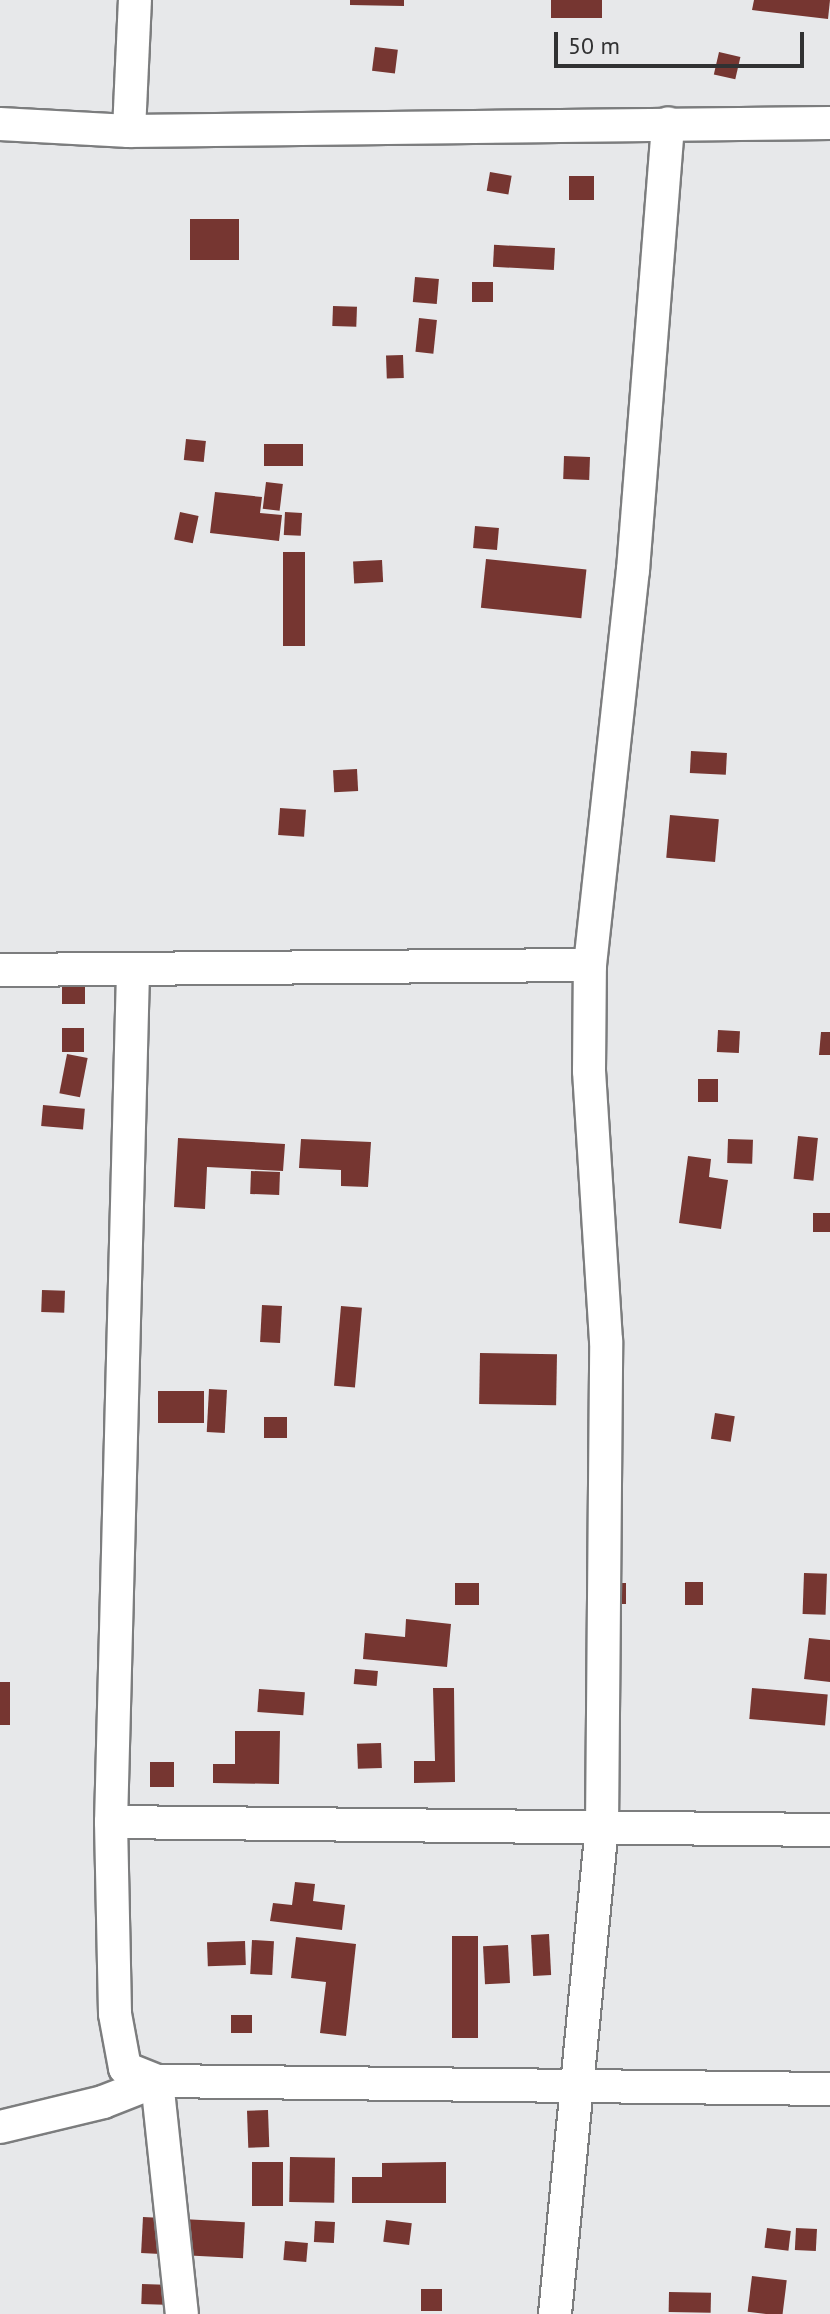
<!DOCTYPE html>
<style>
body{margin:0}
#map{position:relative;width:830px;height:2314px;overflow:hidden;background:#e7e8ea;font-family:"PT Sans",sans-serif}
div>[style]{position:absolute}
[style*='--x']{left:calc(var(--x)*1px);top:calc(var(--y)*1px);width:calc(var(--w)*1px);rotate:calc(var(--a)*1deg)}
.building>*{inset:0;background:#763631;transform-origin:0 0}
.roads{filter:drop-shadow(2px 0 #7c7d7e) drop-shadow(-2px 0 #7c7d7e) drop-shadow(0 2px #7c7d7e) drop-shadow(0 -2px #7c7d7e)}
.minor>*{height:32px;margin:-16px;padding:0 16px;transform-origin:16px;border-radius:16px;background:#fff}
span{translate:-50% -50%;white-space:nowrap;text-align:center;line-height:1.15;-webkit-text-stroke:8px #e7e8ea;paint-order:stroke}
.scale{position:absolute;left:554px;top:32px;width:250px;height:36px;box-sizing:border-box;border:4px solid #313132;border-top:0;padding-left:10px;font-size:24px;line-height:28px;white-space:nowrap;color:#313132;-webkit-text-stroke:6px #e7e8ea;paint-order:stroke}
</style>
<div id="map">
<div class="building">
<div style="clip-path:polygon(350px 0,404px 0,404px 6px,350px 5px)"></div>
<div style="left:551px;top:0;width:51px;height:18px"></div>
<div style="clip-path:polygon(754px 0,830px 0,828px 19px,752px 10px)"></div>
<div style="left:375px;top:47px;width:23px;height:24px;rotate:7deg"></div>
<div style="left:719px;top:52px;width:22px;height:23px;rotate:13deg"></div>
<div style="left:490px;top:172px;width:22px;height:19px;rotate:10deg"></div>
<div style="left:569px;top:176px;width:25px;height:24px"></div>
<div style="left:190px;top:219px;width:49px;height:41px"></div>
<div style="left:555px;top:248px;width:22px;height:61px;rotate:93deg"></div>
<div style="left:415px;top:277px;width:24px;height:25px;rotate:5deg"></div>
<div style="left:472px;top:282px;width:21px;height:20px"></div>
<div style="left:333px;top:306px;width:24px;height:20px;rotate:2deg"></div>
<div style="left:419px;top:318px;width:18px;height:34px;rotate:6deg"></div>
<div style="left:403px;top:355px;width:23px;height:17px;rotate:88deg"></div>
<div style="left:186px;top:439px;width:20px;height:21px;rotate:6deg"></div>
<div style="left:264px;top:444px;width:39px;height:22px"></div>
<div style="left:564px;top:456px;width:26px;height:23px;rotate:2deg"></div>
<div style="left:266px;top:482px;width:17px;height:27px;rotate:7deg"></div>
<div style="clip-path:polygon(215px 492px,262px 497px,260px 513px,282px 515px,279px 541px,210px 533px)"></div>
<div style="left:180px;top:512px;width:19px;height:28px;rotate:12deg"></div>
<div style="left:285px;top:512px;width:17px;height:23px;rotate:3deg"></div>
<div style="left:475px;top:526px;width:24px;height:22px;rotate:5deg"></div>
<div style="left:283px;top:552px;width:22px;height:94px"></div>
<div style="left:486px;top:559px;width:101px;height:49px;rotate:6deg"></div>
<div style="left:382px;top:560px;width:22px;height:29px;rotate:87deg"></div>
<div style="left:691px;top:751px;width:36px;height:22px;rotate:3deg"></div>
<div style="left:357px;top:769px;width:22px;height:24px;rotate:87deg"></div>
<div style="left:280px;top:808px;width:26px;height:27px;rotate:4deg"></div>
<div style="left:670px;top:815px;width:49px;height:43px;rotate:5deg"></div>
<div style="left:62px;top:983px;width:23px;height:21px"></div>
<div style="left:62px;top:1028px;width:22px;height:24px"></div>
<div style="left:718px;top:1030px;width:22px;height:22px;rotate:3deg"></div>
<div style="clip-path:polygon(821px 1032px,830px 1032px,830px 1055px,819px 1055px)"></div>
<div style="left:67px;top:1054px;width:21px;height:40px;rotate:11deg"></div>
<div style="left:698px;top:1079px;width:20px;height:23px"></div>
<div style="left:43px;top:1105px;width:42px;height:21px;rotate:5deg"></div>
<div style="left:798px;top:1136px;width:20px;height:43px;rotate:6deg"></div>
<div style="clip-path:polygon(178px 1138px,285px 1144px,283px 1171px,207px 1167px,205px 1209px,174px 1207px)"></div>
<div style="clip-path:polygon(301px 1139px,371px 1142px,368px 1187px,341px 1186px,341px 1170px,299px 1168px)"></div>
<div style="left:728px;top:1139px;width:25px;height:24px;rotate:2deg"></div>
<div style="clip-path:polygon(688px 1156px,711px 1159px,709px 1177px,728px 1180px,721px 1229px,679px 1223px)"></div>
<div style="left:251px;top:1171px;width:29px;height:23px;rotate:2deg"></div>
<div style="left:813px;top:1213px;width:17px;height:19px"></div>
<div style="left:42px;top:1290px;width:23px;height:22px;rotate:2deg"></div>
<div style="left:262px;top:1305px;width:20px;height:37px;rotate:3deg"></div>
<div style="left:341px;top:1306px;width:21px;height:80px;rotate:5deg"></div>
<div style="left:480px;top:1353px;width:77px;height:51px;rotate:1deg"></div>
<div style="left:209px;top:1389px;width:18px;height:43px;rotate:3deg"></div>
<div style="left:158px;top:1391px;width:46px;height:32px"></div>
<div style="left:715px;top:1413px;width:20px;height:26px;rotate:9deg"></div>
<div style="left:264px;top:1417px;width:23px;height:21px"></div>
<div style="left:804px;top:1573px;width:23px;height:41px;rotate:2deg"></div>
<div style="left:685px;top:1582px;width:18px;height:23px"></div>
<div style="left:455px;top:1583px;width:24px;height:22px"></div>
<div style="left:604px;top:1583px;width:22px;height:21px"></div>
<div style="clip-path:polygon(406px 1619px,451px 1624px,447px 1667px,363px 1659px,365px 1633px,405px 1637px)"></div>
<div style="clip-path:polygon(809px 1638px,830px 1640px,830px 1682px,804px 1679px)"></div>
<div style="left:355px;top:1669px;width:23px;height:15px;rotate:5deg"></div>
<div style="left:0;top:1682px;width:10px;height:43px"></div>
<div style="clip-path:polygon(433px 1688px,454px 1688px,455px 1782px,414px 1783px,414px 1761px,435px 1761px)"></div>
<div style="left:752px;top:1688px;width:76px;height:31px;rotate:5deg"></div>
<div style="left:259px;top:1689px;width:46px;height:23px;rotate:4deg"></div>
<div style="clip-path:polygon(235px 1731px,280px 1731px,279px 1784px,213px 1783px,213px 1764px,235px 1764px)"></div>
<div style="left:381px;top:1743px;width:25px;height:24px;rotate:88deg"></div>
<div style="left:174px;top:1762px;width:25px;height:24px;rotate:90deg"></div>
<div style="clip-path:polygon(295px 1882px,315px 1884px,313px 1901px,345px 1905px,342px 1930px,270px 1921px,273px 1903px,292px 1905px)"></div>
<div style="left:549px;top:1934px;width:41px;height:18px;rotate:87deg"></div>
<div style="left:452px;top:1936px;width:26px;height:102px"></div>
<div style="clip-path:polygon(296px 1937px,356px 1944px,346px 2036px,320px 2033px,326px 1982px,291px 1978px)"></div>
<div style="left:252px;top:1940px;width:22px;height:34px;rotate:3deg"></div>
<div style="left:245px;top:1941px;width:24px;height:38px;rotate:88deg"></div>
<div style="left:508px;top:1945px;width:38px;height:25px;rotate:87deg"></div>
<div style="left:231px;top:2015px;width:21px;height:18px"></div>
<div style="left:268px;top:2110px;width:37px;height:21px;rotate:88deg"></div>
<div style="left:290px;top:2157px;width:45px;height:45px;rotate:1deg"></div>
<div style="left:252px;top:2162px;width:31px;height:44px"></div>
<div style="clip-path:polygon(446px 2162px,446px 2203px,352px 2203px,352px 2177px,382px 2177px,382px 2163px)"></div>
<div style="left:143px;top:2217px;width:102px;height:36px;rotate:3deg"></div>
<div style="left:386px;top:2220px;width:26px;height:22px;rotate:7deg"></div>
<div style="left:315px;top:2221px;width:20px;height:21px;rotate:3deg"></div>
<div style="left:767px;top:2228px;width:24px;height:20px;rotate:7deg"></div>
<div style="left:796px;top:2228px;width:21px;height:22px;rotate:3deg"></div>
<div style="left:285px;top:2241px;width:23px;height:19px;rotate:5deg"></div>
<div style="left:752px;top:2276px;width:35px;height:36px;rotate:7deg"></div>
<div style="left:142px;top:2284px;width:23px;height:20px;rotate:2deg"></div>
<div style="left:421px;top:2289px;width:21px;height:22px"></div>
<div style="left:669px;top:2292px;width:42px;height:20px;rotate:1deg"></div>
</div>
<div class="roads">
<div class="minor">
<div style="--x:0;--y:124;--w:129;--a:3.1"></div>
<div style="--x:129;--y:131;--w:701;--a:-0.65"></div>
<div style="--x:129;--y:131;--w:131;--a:-87.4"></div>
<div style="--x:0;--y:970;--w:590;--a:-0.49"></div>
<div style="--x:133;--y:972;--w:850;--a:91.48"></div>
<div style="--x:111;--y:1822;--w:192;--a:88.8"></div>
<div style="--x:115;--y:2014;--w:55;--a:79.5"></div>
<div style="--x:125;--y:2068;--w:35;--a:22"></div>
<div style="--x:157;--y:2081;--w:673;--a:0.68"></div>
<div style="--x:111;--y:1822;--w:719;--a:0.64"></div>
<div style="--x:0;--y:2127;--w:106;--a:-13.6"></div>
<div style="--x:103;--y:2102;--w:58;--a:-21.3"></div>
<div style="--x:157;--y:2081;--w:234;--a:83.9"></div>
<div style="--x:555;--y:2314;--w:488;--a:-84.5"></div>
<div style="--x:602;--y:1828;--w:487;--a:-89.5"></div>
<div style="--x:606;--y:1341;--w:271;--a:-93.6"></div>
<div style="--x:589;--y:1071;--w:106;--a:-89.5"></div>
<div style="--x:590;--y:965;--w:397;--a:-83.8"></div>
<div style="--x:633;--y:570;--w:448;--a:-85.5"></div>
</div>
</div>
<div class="scale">50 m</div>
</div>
